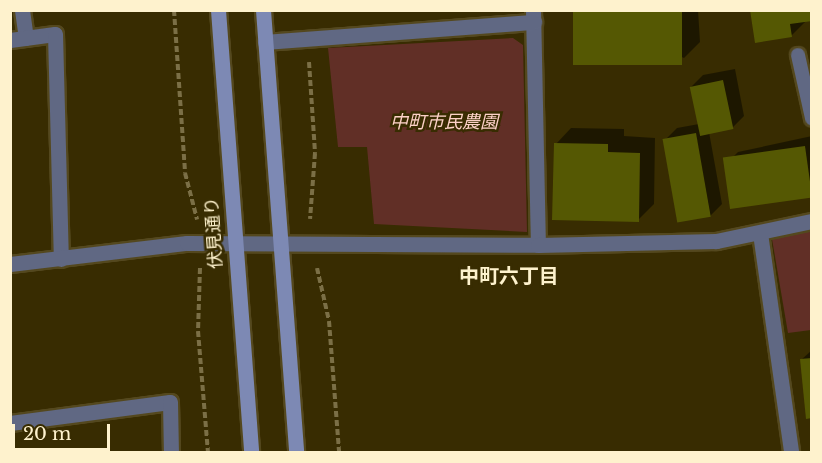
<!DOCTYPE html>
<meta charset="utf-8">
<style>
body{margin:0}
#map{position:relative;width:822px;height:463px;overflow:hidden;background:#382c01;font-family:"Libre Baskerville","Noto Sans JP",serif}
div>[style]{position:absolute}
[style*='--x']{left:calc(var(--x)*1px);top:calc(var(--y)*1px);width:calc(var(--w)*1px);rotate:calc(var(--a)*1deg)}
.green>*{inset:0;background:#612f26}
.shadow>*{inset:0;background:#0007}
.building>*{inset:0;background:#555803;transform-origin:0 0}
.path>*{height:4px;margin-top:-2px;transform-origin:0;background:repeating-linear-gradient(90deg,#7b6f46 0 6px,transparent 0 9px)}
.roads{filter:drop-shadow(2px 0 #54481e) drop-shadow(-2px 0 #54481e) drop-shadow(0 2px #54481e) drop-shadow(0 -2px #54481e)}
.lane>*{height:14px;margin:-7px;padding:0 7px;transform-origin:7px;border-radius:7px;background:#606883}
.street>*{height:15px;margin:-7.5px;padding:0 7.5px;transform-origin:7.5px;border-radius:7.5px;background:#606883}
.secondary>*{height:15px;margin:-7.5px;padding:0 7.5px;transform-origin:7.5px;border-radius:7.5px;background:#7d89b4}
span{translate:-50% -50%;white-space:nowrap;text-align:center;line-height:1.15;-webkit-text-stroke:5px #382c01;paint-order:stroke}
.park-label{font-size:18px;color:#fcd1c7;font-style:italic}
.street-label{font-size:18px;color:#fef2cd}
.neighbourhood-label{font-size:20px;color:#fef2cd;font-weight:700}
.frame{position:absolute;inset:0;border:12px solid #fef2cd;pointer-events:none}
.scale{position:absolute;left:12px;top:424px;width:98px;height:27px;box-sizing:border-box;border:3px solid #fef2cd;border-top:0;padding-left:8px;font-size:18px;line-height:21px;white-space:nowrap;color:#fef2cd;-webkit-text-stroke:4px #382c01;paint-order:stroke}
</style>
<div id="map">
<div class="green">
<div style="clip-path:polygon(513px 38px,523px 45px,527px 232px,374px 224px,367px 147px,338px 147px,328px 48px)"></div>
<div style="clip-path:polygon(811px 231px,811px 330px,788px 333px,772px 239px)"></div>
</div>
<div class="shadow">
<div style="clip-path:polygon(574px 10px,698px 10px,700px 42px,684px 58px)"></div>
<div style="clip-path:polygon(751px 10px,807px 20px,792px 35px)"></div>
<div style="clip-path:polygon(735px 69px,744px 116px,732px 128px,709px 132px,722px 204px,710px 216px,665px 140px,677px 128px,699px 124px,691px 87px,703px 75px)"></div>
<div style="clip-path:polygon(571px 128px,624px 129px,624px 136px,655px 138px,654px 204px,638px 220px,556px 144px)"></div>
<div style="clip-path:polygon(812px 136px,812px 197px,726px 164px,738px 152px)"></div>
<div style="clip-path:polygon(812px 350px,812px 417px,801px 360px)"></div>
</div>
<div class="building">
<div style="left:573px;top:10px;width:109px;height:55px"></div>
<div style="clip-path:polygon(750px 10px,812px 10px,812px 21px,790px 24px,792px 37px,755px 43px)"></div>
<div style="left:723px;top:80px;width:50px;height:34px;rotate:78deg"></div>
<div style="left:696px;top:133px;width:85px;height:34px;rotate:80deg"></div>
<div style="clip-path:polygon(554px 143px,608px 144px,608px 152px,640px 153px,639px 222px,552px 220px)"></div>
<div style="left:805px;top:146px;width:52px;height:83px;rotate:82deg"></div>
<div style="clip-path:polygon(812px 358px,812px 418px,806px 419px,800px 359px)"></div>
</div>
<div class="path">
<div style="--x:174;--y:10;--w:163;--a:86.1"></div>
<div style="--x:185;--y:173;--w:48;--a:75.4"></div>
<div style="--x:309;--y:62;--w:91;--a:86.2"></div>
<div style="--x:315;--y:153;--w:66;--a:94.3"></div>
<div style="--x:200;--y:268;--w:63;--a:91.8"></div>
<div style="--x:198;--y:331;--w:121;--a:85.3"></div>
<div style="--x:317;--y:268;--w:54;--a:77.2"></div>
<div style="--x:329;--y:321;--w:131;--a:85.6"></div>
</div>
<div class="roads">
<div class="lane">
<div style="--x:798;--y:55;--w:65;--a:77.5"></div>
</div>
<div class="street">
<div style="--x:22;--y:10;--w:28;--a:82"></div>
<div style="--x:533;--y:10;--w:235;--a:88.8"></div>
<div style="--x:10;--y:40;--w:45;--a:-7.6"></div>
<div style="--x:55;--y:34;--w:225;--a:88.5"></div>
<div style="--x:265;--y:42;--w:270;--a:-4.3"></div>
<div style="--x:760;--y:233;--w:221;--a:81.9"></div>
<div style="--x:10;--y:264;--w:178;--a:-6.8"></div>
<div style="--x:187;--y:243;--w:351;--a:0.3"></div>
<div style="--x:538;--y:245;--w:178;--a:-1.3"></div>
<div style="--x:716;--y:241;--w:98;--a:-11.8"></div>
<div style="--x:10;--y:423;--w:161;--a:-7.5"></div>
<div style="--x:170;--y:402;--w:50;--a:88.9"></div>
</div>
<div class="secondary">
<div style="--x:218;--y:10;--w:443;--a:85.7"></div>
<div style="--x:263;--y:10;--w:443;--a:85.7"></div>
</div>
</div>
<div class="park-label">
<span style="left:444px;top:122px">中町市民農園</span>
</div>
<div class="street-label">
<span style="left:214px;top:233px;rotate:-94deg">伏見通り</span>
</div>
<div class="neighbourhood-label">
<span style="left:509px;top:276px">中町六丁目</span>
</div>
<div class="frame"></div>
<div class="scale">20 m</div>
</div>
